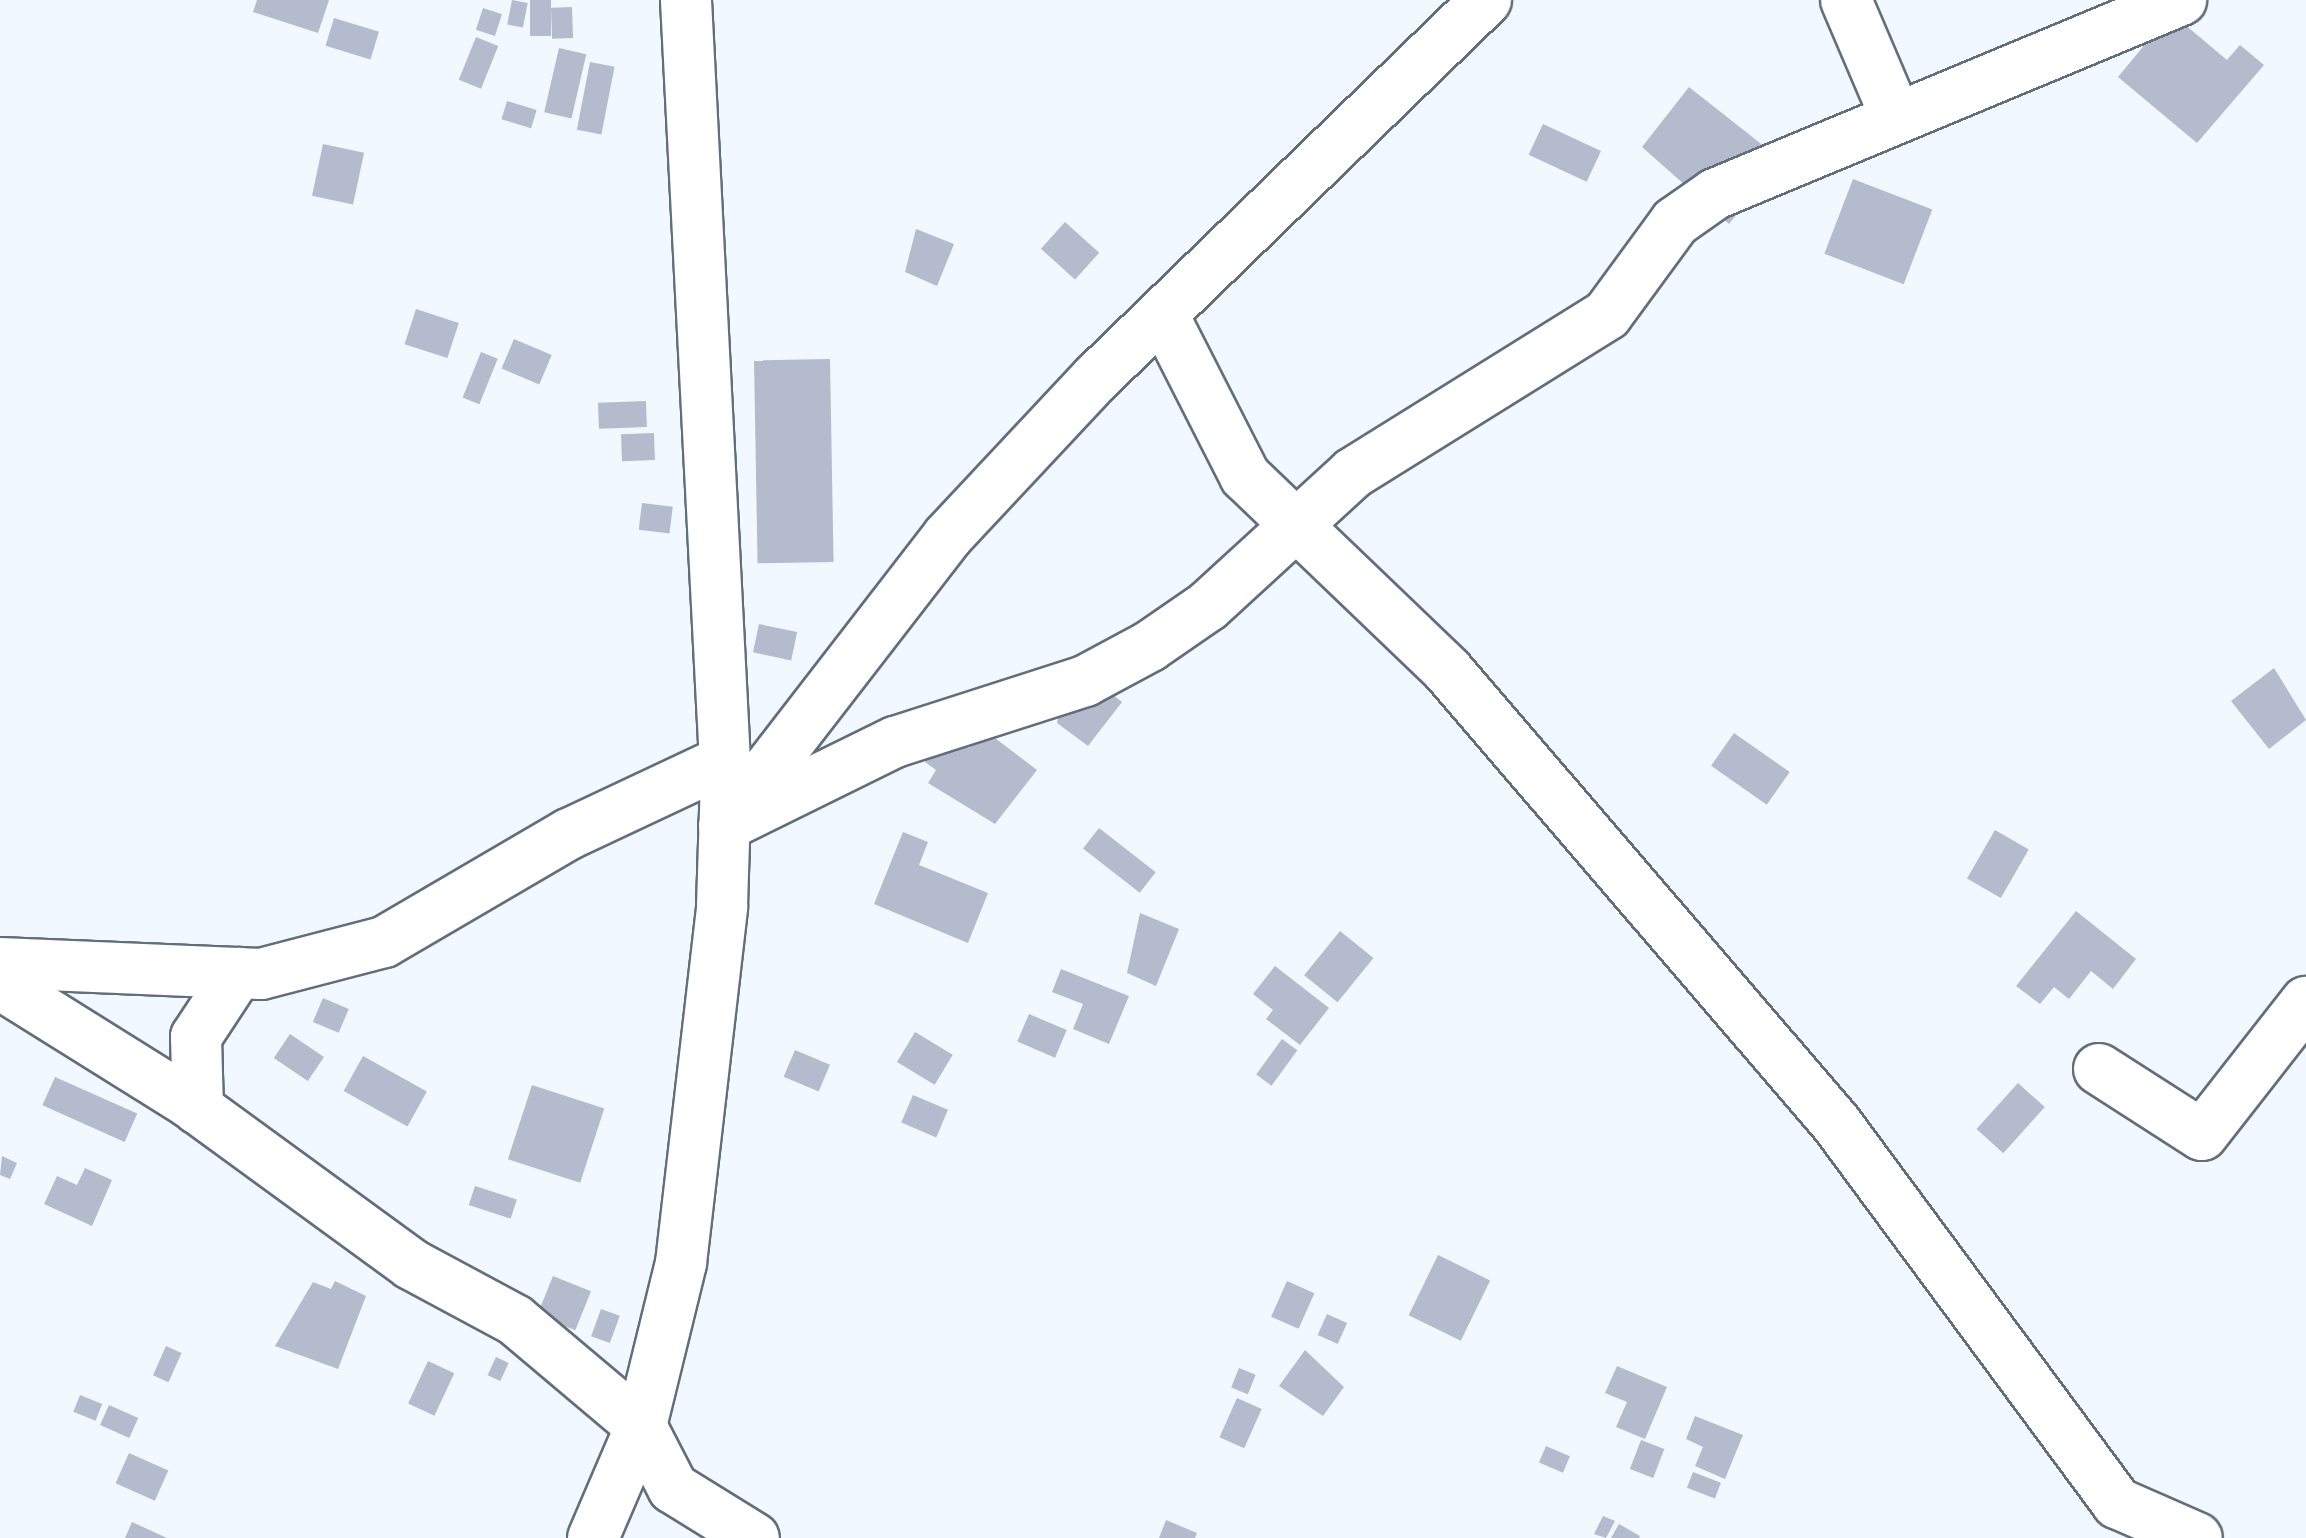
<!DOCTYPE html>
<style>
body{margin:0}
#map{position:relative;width:2306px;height:1538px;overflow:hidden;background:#f2f8ff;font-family:Lora,serif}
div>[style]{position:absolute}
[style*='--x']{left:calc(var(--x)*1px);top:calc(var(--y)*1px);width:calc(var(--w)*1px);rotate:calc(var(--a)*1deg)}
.building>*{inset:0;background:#b3bbcd;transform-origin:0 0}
.roads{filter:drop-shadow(2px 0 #616f7d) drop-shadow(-2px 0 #616f7d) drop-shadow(0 2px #616f7d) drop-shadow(0 -2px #616f7d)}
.street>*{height:50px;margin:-25px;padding:0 25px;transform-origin:25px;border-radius:25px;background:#fff}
span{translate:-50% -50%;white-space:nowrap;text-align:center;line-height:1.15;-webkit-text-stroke:9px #fff;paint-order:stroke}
</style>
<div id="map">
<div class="building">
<div style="clip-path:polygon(257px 0,329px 0,318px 33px,253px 12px)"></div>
<div style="left:512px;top:0;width:16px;height:25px;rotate:11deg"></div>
<div style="left:530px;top:0;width:21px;height:36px"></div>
<div style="left:572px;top:7px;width:31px;height:21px;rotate:88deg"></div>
<div style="left:483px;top:8px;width:20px;height:23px;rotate:18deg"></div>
<div style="clip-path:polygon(2171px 13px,2227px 60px,2240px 45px,2264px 65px,2197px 143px,2118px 77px)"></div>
<div style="left:334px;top:18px;width:47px;height:29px;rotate:17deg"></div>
<div style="left:476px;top:37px;width:24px;height:46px;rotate:22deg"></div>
<div style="left:559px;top:48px;width:28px;height:66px;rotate:13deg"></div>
<div style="left:590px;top:62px;width:25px;height:69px;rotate:11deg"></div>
<div style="clip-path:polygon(1689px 87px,1765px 147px,1757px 189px,1729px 224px,1642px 147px)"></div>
<div style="left:507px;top:101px;width:31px;height:19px;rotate:17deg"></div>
<div style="left:1543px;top:124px;width:64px;height:34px;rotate:25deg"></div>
<div style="left:323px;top:144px;width:42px;height:53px;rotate:12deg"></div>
<div style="left:1853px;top:179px;width:85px;height:80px;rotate:21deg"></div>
<div style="left:1065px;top:222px;width:46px;height:36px;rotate:42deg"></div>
<div style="clip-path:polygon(916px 229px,954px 244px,937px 286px,905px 272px)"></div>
<div style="left:416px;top:309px;width:45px;height:37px;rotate:18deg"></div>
<div style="left:514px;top:339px;width:41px;height:32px;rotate:23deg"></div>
<div style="left:481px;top:352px;width:18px;height:49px;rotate:22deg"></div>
<div style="left:830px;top:359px;width:203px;height:76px;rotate:89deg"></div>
<div style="left:646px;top:401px;width:26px;height:48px;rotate:88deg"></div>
<div style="left:654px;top:433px;width:27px;height:33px;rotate:88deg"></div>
<div style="left:642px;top:503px;width:31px;height:27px;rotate:7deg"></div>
<div style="left:759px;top:624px;width:39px;height:29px;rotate:12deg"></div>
<div style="clip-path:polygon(1071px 662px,1122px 702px,1088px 746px,1057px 723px)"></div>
<div style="clip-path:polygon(2274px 668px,2306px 720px,2269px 749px,2231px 701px)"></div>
<div style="clip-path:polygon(983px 729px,1037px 770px,995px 824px,928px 783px,936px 770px,925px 762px,949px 732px,969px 748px)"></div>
<div style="left:1734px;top:733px;width:68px;height:40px;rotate:35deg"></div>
<div style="left:1099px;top:828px;width:72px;height:26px;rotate:38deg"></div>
<div style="left:1995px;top:830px;width:39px;height:56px;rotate:30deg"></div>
<div style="clip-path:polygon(903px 832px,928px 842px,919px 865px,988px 893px,968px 943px,874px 904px)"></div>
<div style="clip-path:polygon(2076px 911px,2136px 959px,2113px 989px,2091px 971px,2069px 999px,2054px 987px,2040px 1004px,2016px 986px)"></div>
<div style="clip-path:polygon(1140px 913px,1179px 929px,1156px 986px,1127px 973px)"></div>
<div style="left:1340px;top:931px;width:43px;height:57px;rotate:39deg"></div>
<div style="clip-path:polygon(1275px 966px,1329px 1008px,1300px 1045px,1266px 1019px,1273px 1010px,1253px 994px)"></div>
<div style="clip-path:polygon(1061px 969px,1129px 996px,1109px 1044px,1073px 1029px,1083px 1004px,1052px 992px)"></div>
<div style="left:323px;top:998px;width:28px;height:26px;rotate:23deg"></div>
<div style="left:1029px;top:1014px;width:41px;height:30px;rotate:23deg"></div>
<div style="left:915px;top:1032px;width:44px;height:35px;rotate:31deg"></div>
<div style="left:290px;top:1034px;width:41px;height:29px;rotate:34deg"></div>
<div style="left:1282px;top:1039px;width:19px;height:44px;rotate:36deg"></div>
<div style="left:795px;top:1050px;width:38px;height:29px;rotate:23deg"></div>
<div style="left:363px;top:1056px;width:73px;height:40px;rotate:29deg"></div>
<div style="left:55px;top:1077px;width:90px;height:31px;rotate:24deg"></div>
<div style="left:2018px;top:1083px;width:36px;height:62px;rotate:42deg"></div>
<div style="left:532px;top:1085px;width:76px;height:78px;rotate:18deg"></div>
<div style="left:913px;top:1095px;width:38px;height:30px;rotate:23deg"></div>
<div style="clip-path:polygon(2px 1156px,17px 1163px,10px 1179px,0 1175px)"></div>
<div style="clip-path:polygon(85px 1168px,112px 1180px,92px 1226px,44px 1204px,57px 1176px,77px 1185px)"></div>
<div style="left:475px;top:1186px;width:44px;height:20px;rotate:18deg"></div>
<div style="left:1438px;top:1255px;width:58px;height:67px;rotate:26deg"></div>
<div style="left:553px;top:1276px;width:41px;height:42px;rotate:22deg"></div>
<div style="clip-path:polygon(335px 1281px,366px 1296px,338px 1369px,275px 1346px,313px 1282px,331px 1289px)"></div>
<div style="left:1287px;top:1281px;width:30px;height:39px;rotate:24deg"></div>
<div style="left:601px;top:1309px;width:20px;height:29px;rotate:20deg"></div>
<div style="left:1327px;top:1314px;width:22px;height:23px;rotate:24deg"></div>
<div style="left:166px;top:1346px;width:17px;height:32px;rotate:24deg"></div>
<div style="clip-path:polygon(1305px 1350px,1344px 1387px,1323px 1416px,1279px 1386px)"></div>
<div style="left:496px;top:1357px;width:14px;height:20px;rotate:25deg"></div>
<div style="left:428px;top:1361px;width:29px;height:47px;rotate:25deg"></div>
<div style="clip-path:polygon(1617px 1366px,1667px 1387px,1645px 1439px,1616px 1427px,1627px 1402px,1605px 1393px)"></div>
<div style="left:1239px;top:1368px;width:18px;height:21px;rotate:22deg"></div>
<div style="left:80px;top:1395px;width:24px;height:18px;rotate:22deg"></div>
<div style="left:1237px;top:1398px;width:27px;height:43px;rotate:24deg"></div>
<div style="left:109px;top:1405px;width:32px;height:22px;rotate:24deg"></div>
<div style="clip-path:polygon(1695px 1416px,1743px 1435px,1725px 1479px,1695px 1466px,1703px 1447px,1686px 1439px)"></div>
<div style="left:1641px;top:1440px;width:25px;height:31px;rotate:21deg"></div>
<div style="left:1546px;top:1446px;width:26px;height:18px;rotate:23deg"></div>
<div style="left:129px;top:1453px;width:43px;height:33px;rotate:24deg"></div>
<div style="left:1693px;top:1472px;width:30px;height:17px;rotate:21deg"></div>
<div style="clip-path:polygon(1603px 1516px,1615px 1521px,1606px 1538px,1594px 1534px)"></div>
<div style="clip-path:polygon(1166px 1520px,1197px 1533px,1195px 1538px,1159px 1538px)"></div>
<div style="clip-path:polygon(132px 1522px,167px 1538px,125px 1538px)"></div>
<div style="clip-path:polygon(1619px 1524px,1640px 1536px,1639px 1538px,1611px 1538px)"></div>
</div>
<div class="roads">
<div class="street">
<div style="--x:1846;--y:0;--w:125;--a:66.9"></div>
<div style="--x:1163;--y:315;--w:181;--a:63"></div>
<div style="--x:1245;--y:476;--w:281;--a:43.8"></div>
<div style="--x:1448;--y:671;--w:596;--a:49.36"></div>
<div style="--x:1836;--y:1123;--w:473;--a:53.5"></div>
<div style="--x:2117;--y:1503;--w:87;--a:23.6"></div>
<div style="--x:734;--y:813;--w:350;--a:-52.3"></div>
<div style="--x:948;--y:536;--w:216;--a:-46.9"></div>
<div style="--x:1096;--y:378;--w:543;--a:-44.1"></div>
<div style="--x:724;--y:826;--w:191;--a:-26.2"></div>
<div style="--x:895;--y:742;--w:200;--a:-17.8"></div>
<div style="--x:1085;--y:681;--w:74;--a:-28.3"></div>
<div style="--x:1150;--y:646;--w:70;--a:-34.6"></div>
<div style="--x:1208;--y:606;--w:197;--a:-42.5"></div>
<div style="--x:1353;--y:473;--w:299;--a:-31.9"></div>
<div style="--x:1607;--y:315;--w:115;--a:-53.8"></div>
<div style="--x:1675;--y:222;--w:49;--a:-35"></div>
<div style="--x:1715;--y:194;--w:505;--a:-22.6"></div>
<div style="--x:0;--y:963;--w:261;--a:2.4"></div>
<div style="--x:261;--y:974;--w:127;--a:-14.6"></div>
<div style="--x:384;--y:942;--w:214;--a:-30.3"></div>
<div style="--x:569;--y:834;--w:171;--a:-25.2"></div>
<div style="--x:0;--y:984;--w:223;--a:32"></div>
<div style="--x:189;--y:1102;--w:275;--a:36.1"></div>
<div style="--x:411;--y:1264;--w:118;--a:28.3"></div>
<div style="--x:515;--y:1320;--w:165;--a:40.1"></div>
<div style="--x:641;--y:1426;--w:70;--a:62.7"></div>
<div style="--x:673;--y:1488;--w:95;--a:31.7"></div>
<div style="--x:2099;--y:1069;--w:122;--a:32.7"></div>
<div style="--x:2202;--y:1135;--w:169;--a:-52"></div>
<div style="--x:198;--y:1109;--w:72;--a:-91.6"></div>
<div style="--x:196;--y:1037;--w:77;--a:-56.7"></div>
<div style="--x:593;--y:1538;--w:122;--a:-66.8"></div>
<div style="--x:641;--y:1426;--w:168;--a:-76.2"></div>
<div style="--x:681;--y:1263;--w:359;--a:-83.4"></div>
<div style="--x:722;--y:906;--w:124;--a:-88.2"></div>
<div style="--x:726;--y:782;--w:783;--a:-92.93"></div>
</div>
</div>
</div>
